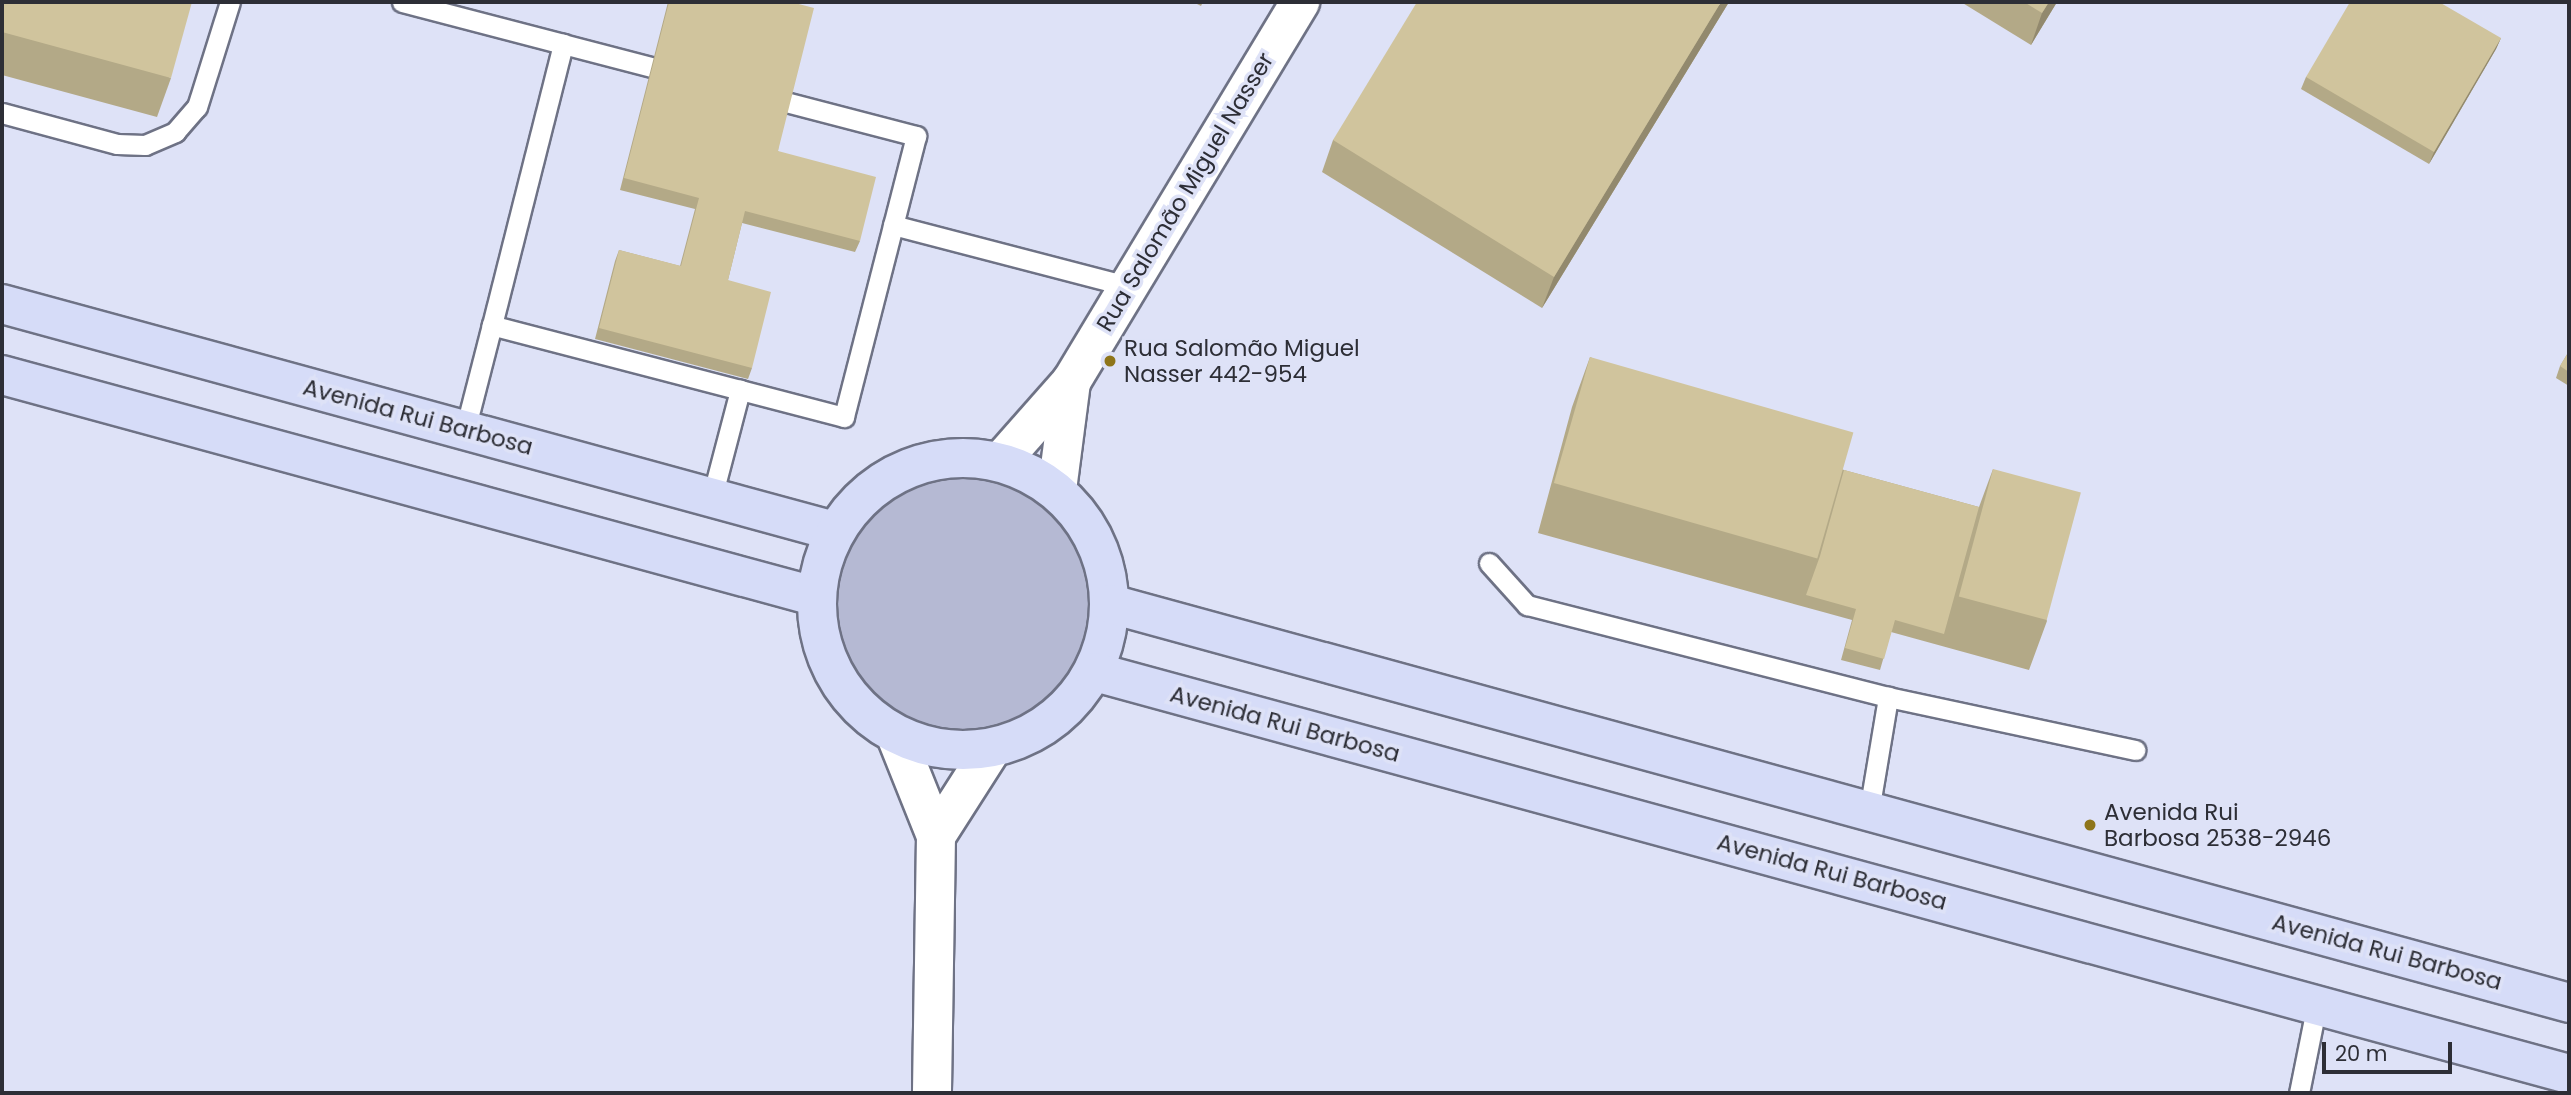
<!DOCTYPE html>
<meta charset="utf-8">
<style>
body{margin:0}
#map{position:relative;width:2571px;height:1095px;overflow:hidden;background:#dee2f7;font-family:Poppins,sans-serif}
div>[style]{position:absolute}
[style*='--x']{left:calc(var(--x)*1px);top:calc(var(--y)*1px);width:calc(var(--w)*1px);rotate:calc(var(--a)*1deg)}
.green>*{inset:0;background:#b5b9d3}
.round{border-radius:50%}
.roads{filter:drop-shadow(2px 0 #6e7285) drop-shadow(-2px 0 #6e7285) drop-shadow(0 2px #6e7285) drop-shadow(0 -2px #6e7285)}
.service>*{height:19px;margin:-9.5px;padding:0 9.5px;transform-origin:9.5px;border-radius:9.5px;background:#fff}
.minor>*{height:38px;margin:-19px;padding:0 19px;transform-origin:19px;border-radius:19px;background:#fff}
.tertiary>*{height:38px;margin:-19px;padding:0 19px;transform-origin:19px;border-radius:19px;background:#fff}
.primary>*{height:38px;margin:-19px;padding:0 19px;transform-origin:19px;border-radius:19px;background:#d6dcf8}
.primary>.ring{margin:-19px;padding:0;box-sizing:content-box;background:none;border:38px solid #d6dcf8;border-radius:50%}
.wall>*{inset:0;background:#b3a987}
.shaded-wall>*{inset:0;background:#92896e}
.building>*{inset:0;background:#d0c49d;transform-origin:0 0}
.dots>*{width:19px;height:19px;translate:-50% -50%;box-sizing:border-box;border:4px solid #dee2f7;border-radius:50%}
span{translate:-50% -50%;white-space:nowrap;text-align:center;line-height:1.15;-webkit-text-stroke:7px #dee2f7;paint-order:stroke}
.street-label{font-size:23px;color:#2d2e36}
.poi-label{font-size:23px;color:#2d2e36}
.left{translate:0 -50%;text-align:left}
.frame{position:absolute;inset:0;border:4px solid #2d2e36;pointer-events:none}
.scale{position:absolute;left:2322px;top:1042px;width:130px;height:32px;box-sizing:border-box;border:4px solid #2d2e36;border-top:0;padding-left:9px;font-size:21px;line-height:24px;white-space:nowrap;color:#2d2e36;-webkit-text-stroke:5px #dee2f7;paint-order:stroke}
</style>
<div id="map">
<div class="green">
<div class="round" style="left:831px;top:474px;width:262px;height:262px"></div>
</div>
<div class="roads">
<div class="service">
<div style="--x:402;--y:2;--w:166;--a:14.6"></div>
<div style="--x:563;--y:44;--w:365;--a:14.6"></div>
<div style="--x:916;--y:136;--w:290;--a:104.4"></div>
<div style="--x:844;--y:417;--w:364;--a:-165.4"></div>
<div style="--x:492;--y:325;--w:290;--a:-75.8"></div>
<div style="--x:2;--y:113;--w:119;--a:15.1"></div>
<div style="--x:117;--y:144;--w:28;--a:2"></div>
<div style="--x:145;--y:145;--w:33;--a:-23"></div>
<div style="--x:175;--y:132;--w:33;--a:-49"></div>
<div style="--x:197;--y:107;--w:110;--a:-72.6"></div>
<div style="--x:893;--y:225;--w:243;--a:14.6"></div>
<div style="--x:465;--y:430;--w:108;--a:-75.6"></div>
<div style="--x:712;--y:497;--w:111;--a:-75.3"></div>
<div style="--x:1489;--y:563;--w:57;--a:47.9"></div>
<div style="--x:1527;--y:605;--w:373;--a:14.3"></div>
<div style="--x:1869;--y:811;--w:116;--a:-80.5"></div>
<div style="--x:1888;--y:697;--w:253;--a:12.1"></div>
<div style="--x:2299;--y:1093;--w:91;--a:-78.6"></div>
</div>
<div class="minor">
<div style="--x:896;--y:736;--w:108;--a:68.2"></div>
<div style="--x:936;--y:836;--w:257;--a:90.9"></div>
<div style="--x:936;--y:836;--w:102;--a:-57.4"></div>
</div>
<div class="tertiary">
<div style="--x:1001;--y:461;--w:106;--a:-48.5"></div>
<div style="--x:1071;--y:382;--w:444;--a:-58.9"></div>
<div style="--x:1057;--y:490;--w:109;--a:-82.6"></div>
</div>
<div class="primary">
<div style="--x:2;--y:304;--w:862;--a:15.26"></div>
<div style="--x:2;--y:375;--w:842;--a:15.23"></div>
<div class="ring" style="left:817px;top:458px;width:254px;height:254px"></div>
<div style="--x:1111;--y:604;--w:1512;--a:15.3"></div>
<div style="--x:1095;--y:672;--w:1528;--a:15.26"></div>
</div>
</div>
<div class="wall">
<div style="clip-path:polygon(2px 2px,171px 78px,157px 117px,2px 75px)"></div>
<div style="clip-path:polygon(668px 2px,791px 2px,778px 151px,860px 241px,855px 252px,742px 223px,728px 280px,752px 368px,748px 379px,595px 339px,615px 261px,619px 250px,680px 266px,695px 209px,620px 190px)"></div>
<div style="clip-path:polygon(1193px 2px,1203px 2px,1201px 6px)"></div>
<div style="clip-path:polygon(1729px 2px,1542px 308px,1322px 172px,1333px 140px)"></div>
<div style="clip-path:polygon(1961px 2px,2057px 2px,2031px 45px)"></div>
<div style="clip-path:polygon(2501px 38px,2496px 49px,2429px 164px,2301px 89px,2306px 77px)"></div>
<div style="clip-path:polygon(2569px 351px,2569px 386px,2556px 378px,2560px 366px)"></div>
<div style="clip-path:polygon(1590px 357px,1844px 470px,1979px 507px,1993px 469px,2047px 621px,2029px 670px,1891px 632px,1880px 670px,1841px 660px,1852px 620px,1538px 533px,1572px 407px)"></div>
</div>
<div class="shaded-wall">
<div style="clip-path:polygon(1721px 2px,1729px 2px,1542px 308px,1554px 277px)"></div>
<div style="clip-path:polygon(2049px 2px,2057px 2px,2031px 45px,2042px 13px)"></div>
<div style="clip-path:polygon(2501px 38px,2496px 49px,2429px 164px,2434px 152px)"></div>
</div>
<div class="building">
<div style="clip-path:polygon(2px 2px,192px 2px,171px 78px,2px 32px)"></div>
<div style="clip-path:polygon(669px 2px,791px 2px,814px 8px,778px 151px,876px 177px,860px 241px,745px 211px,728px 280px,771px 292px,752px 368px,599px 328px,619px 250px,681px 266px,699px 198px,624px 178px)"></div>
<div style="clip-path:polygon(1417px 2px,1721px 2px,1554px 277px,1333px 140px)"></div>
<div style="clip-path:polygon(2024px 2px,2049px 2px,2042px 13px)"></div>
<div style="clip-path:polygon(2350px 2px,2439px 2px,2501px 38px,2434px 152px,2306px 77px)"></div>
<div style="clip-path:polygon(2569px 351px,2569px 372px,2560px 366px)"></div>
<div style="left:1590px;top:357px;width:274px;height:131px;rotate:16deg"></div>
<div style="left:1993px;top:469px;width:91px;height:132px;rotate:15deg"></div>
<div style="clip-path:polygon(1844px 470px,1979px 507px,1944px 634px,1895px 620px,1884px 659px,1845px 648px,1856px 609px,1806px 595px,1820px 556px)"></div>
</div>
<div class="dots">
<div style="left:1110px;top:361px;background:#8e751a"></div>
<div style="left:2090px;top:825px;background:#8e751a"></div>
</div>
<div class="street-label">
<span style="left:1185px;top:192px;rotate:-59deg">Rua Salomão Miguel Nasser</span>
<span style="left:418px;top:417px;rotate:15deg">Avenida Rui Barbosa</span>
<span style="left:1285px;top:724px;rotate:15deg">Avenida Rui Barbosa</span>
<span style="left:1832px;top:872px;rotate:15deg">Avenida Rui Barbosa</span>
<span style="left:2387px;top:952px;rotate:15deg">Avenida Rui Barbosa</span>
</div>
<div class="poi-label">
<span class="left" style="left:1124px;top:361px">Rua Salomão Miguel<br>Nasser 442-954</span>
<span class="left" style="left:2104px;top:825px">Avenida Rui<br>Barbosa 2538-2946</span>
</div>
<div class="frame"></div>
<div class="scale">20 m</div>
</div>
